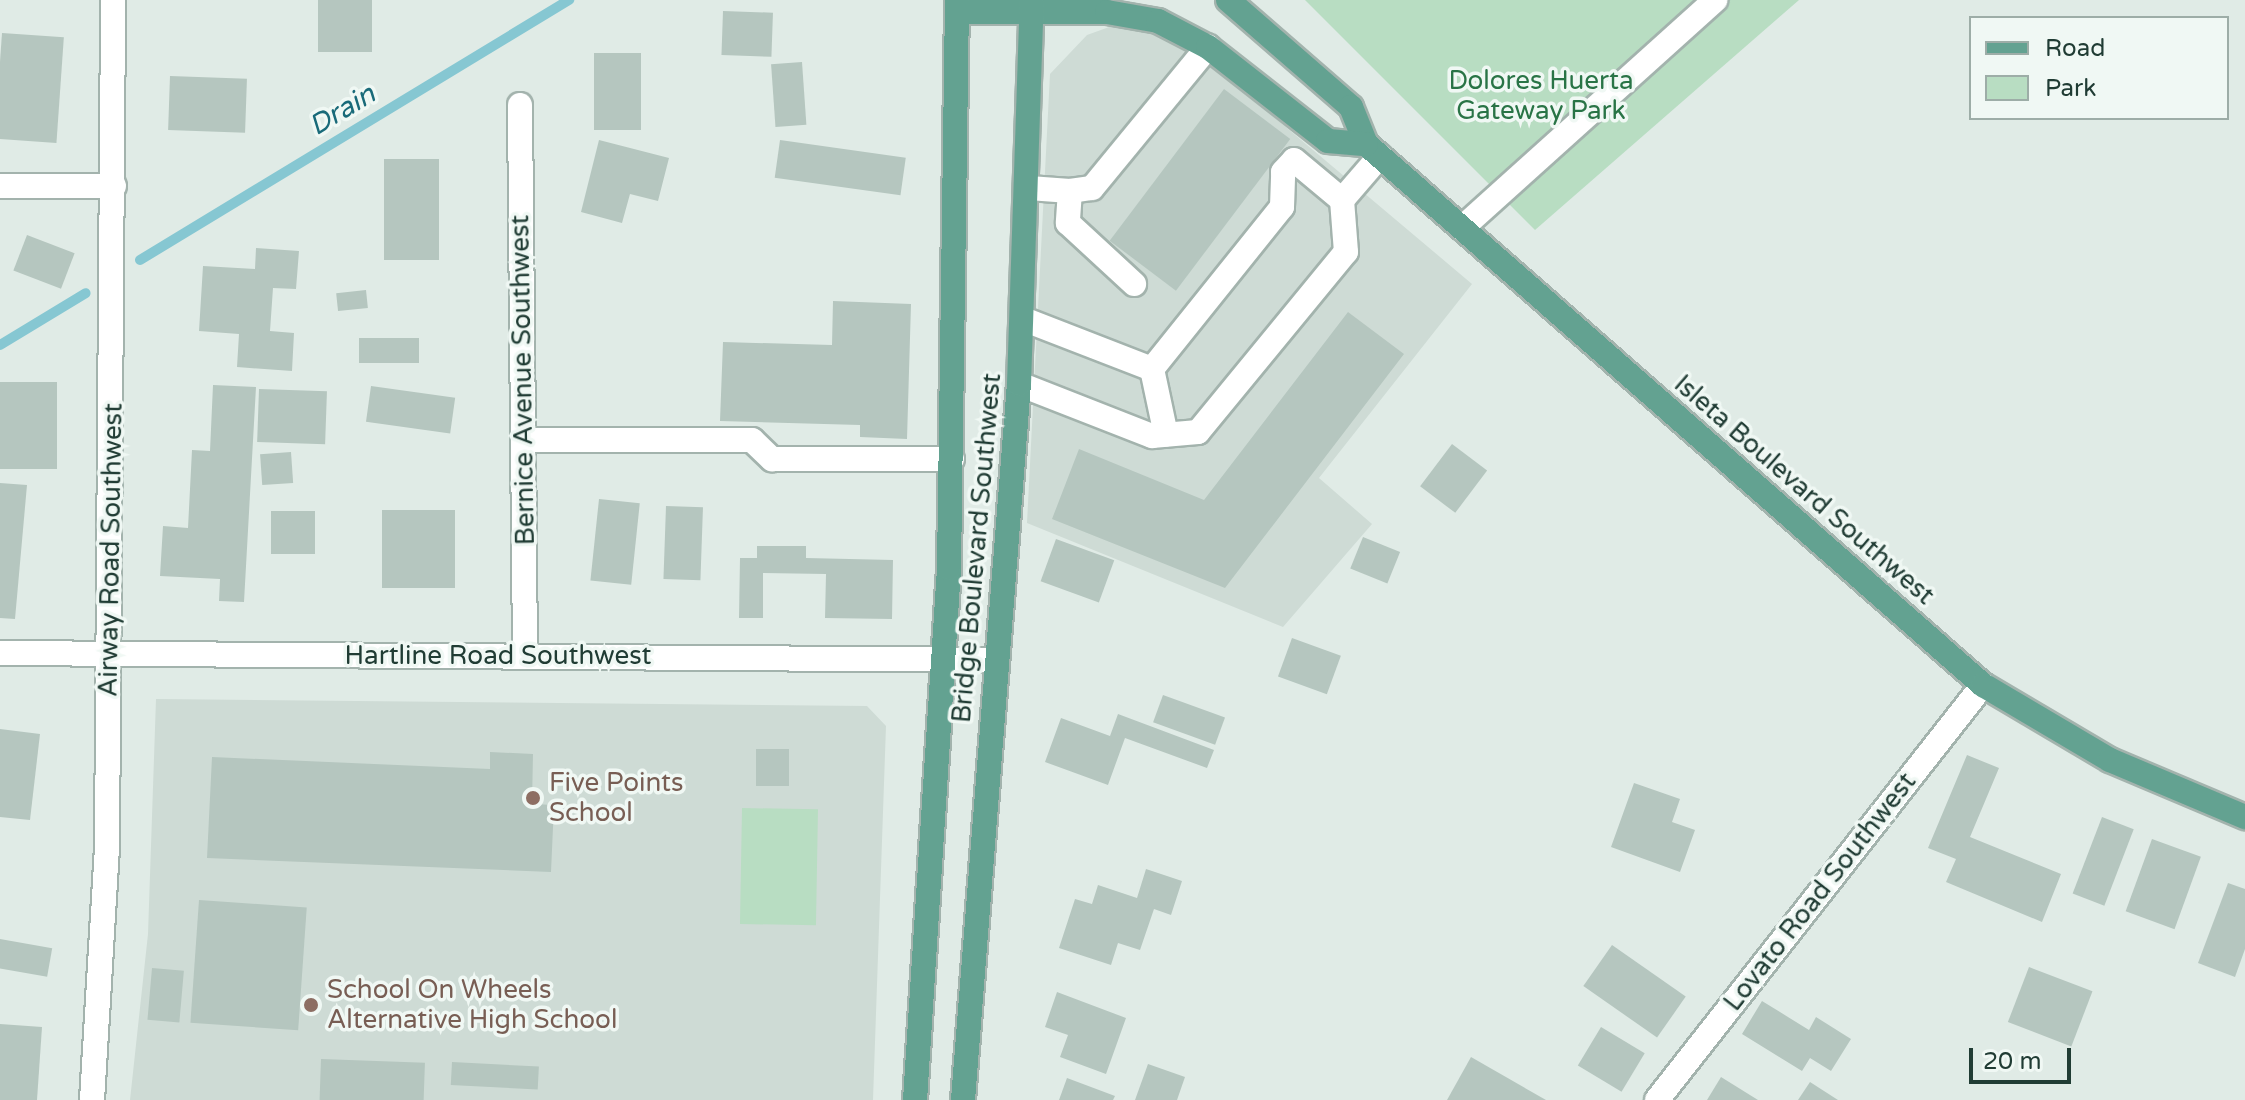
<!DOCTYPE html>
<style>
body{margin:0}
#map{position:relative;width:2245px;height:1100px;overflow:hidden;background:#e0ebe6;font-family:"Varela Round",sans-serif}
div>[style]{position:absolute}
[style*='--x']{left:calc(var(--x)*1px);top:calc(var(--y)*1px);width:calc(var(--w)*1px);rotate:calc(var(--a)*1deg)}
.built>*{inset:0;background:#cedbd5}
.green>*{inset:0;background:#b8ddc2;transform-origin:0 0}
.stream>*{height:10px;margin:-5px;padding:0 5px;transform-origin:5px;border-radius:5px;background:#86c7d2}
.building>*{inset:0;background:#b5c6bf;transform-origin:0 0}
.roads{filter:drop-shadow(2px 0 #a3b3ad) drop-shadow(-2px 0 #a3b3ad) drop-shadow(0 2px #a3b3ad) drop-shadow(0 -2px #a3b3ad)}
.minor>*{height:24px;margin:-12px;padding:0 12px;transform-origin:12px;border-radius:12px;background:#fff}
.major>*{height:24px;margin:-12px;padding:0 12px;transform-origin:12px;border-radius:12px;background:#63a291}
.dots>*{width:22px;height:22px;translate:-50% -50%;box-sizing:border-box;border:4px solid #f0f8f4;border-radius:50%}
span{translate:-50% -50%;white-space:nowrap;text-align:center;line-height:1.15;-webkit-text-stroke:7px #f0f8f4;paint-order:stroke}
.park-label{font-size:26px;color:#297446}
.street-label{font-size:26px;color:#203c34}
.education-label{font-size:26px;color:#785e54}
.left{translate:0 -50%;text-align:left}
.water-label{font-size:28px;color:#196a79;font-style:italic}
.legend{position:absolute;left:1969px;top:16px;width:260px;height:104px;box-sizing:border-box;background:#f0f8f4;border:2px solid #9dada7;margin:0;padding:10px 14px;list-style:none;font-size:24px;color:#203c34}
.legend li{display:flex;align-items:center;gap:16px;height:40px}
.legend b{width:40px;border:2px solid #9dada7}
.scale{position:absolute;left:1969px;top:1048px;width:102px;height:36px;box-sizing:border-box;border:4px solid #203c34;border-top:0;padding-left:10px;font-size:24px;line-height:28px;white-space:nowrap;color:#203c34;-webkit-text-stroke:6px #f0f8f4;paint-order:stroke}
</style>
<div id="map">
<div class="built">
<div style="clip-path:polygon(1112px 26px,1157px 35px,1217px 69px,1472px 284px,1319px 478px,1372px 524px,1283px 627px,1027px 523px,1050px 74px,1087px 35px)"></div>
<div style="clip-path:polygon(156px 699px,867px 706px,886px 726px,873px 1100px,130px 1100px,148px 934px)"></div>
</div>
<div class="green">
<div style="clip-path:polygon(1305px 0,1799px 0,1535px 230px)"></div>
<div style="left:742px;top:808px;width:76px;height:116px;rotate:1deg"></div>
</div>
<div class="stream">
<div style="--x:140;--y:260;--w:502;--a:-31.22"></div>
<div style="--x:0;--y:345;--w:100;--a:-31.2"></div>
</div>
<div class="building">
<div style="left:318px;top:0;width:54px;height:52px"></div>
<div style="left:723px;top:11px;width:50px;height:44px;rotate:2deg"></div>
<div style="left:2px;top:33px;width:62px;height:106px;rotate:4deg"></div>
<div style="left:594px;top:53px;width:47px;height:77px"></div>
<div style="left:802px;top:62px;width:63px;height:31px;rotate:86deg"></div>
<div style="left:170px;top:76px;width:77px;height:54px;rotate:2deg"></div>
<div style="left:1224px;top:89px;width:83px;height:190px;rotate:37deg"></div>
<div style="clip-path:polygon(599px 140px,669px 158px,658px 201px,630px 194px,622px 223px,581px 212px)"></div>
<div style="left:780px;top:140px;width:127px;height:38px;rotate:8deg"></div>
<div style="left:439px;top:159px;width:101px;height:55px;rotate:90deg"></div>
<div style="left:27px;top:235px;width:51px;height:38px;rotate:21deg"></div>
<div style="clip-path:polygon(256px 248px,299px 251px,296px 289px,273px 288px,270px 331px,294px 333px,292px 371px,237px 367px,239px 334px,199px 331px,203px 266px,255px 269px)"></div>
<div style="left:366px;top:290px;width:18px;height:30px;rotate:84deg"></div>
<div style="clip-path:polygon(833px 301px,911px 304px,907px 439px,860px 437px,860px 425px,720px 421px,723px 342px,832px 345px)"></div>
<div style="clip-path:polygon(1348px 312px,1404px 354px,1225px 588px,1052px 519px,1079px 449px,1204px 500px)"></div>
<div style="left:419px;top:338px;width:25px;height:60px;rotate:90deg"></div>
<div style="left:0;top:382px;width:57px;height:87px"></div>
<div style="clip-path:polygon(213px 385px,256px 387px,244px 602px,219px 601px,220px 579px,160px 576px,163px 526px,188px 528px,192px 450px,210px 451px)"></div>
<div style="left:371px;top:386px;width:85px;height:36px;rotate:8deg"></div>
<div style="left:259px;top:389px;width:68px;height:53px;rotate:2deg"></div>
<div style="left:1452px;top:444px;width:44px;height:53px;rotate:37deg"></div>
<div style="left:291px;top:452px;width:31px;height:31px;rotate:86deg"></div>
<div style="clip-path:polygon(0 483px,27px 485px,15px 619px,0 618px)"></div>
<div style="left:599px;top:499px;width:41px;height:82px;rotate:6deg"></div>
<div style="left:666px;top:506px;width:37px;height:73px;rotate:2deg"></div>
<div style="left:382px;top:510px;width:73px;height:78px"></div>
<div style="left:271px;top:511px;width:44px;height:43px"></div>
<div style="left:1363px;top:537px;width:40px;height:34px;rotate:22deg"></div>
<div style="left:1056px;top:539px;width:62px;height:45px;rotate:20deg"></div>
<div style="clip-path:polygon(757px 546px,806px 546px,806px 558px,893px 560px,892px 619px,825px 618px,826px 574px,763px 573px,763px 618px,739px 618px,740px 558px,757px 558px)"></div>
<div style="left:1292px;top:638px;width:52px;height:41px;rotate:20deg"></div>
<div style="left:1163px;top:695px;width:66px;height:29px;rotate:20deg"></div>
<div style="clip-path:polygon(1118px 714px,1214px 750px,1207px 768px,1125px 738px,1108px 785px,1045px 762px,1061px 718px,1110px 736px)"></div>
<div style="clip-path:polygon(0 729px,40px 734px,30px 820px,0 817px)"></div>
<div style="left:756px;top:749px;width:33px;height:37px"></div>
<div style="clip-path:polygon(490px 752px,533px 754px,532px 804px,554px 805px,551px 872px,207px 858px,212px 757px,490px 769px)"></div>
<div style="clip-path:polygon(1967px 755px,1999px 768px,1970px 837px,2061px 874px,2042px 922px,1946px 882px,1956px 859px,1928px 848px)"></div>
<div style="clip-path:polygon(1634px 783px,1680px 799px,1672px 822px,1695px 830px,1680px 872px,1611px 847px)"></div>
<div style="left:2102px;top:817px;width:34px;height:82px;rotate:21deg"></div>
<div style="left:2152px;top:839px;width:52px;height:77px;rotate:20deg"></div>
<div style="clip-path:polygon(1146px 869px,1182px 881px,1171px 915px,1154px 909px,1140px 950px,1118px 943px,1111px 965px,1059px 948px,1075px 899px,1092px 904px,1098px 885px,1137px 898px)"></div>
<div style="clip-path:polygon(2228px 883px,2245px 889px,2245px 949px,2235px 977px,2198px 963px)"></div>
<div style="left:199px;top:900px;width:108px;height:123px;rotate:4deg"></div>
<div style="left:0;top:939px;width:53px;height:29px;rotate:10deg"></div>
<div style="left:1612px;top:945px;width:90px;height:50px;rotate:35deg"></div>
<div style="left:2029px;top:967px;width:68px;height:59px;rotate:21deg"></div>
<div style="left:152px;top:968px;width:32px;height:52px;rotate:5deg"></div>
<div style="clip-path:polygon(1057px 992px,1126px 1018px,1106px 1074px,1060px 1057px,1068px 1035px,1045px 1027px)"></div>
<div style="clip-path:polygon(1762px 1001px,1809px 1030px,1816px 1017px,1851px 1039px,1831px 1071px,1810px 1058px,1802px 1071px,1742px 1034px)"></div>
<div style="clip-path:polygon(0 1024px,42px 1027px,37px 1100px,0 1100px)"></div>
<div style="left:1601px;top:1027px;width:51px;height:45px;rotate:31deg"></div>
<div style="clip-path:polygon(1471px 1057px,1546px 1100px,1447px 1100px)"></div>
<div style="left:321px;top:1059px;width:104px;height:41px;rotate:2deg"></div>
<div style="left:452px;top:1062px;width:87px;height:23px;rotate:3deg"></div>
<div style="clip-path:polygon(1148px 1064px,1185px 1077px,1177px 1100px,1135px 1100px)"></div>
<div style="clip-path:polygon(1721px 1077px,1758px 1100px,1707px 1100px)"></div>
<div style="clip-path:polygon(1067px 1078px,1115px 1096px,1113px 1100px,1059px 1100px)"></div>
<div style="clip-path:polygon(1810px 1082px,1838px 1100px,1798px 1100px)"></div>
</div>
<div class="roads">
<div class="minor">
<div style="--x:520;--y:105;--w:549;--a:89.48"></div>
<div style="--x:0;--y:186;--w:114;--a:0"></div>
<div style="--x:1029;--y:188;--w:41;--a:4.2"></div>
<div style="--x:1070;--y:191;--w:32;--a:94"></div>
<div style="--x:1068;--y:223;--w:90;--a:42.7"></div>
<div style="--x:1070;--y:191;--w:22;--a:-8"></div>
<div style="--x:1092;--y:188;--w:183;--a:-50.6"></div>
<div style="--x:1462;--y:228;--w:341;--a:-42"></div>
<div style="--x:1023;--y:319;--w:138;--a:21.2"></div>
<div style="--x:1152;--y:369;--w:208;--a:-51.3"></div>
<div style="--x:1282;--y:207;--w:35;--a:-88"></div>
<div style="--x:1283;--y:172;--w:16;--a:-47"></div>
<div style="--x:1294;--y:160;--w:62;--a:39.8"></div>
<div style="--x:1152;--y:369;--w:67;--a:78"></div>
<div style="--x:1019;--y:384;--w:143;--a:21.4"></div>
<div style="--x:1152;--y:436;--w:46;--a:-5"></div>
<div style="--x:1198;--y:432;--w:233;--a:-50.6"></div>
<div style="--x:1346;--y:252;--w:52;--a:-94.4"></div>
<div style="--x:1342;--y:200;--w:58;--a:-49.2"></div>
<div style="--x:523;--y:440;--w:229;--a:0"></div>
<div style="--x:752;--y:440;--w:28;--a:44"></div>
<div style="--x:772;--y:459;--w:180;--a:0"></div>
<div style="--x:0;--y:653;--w:996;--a:0.4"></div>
<div style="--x:92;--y:1100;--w:253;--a:-86.6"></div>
<div style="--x:107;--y:847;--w:847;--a:-89.59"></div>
<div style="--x:1657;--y:1100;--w:528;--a:-51.85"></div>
</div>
<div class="major">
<div style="--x:1228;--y:0;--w:163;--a:41"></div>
<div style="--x:1351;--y:107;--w:40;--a:68"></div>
<div style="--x:1366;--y:144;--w:821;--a:41.25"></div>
<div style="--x:1983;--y:685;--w:147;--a:30.6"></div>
<div style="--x:2110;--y:760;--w:147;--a:22.9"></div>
<div style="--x:957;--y:12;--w:150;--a:0"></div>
<div style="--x:1107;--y:12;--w:52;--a:10"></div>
<div style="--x:1158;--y:21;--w:56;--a:27.5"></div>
<div style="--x:1208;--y:47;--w:152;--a:38.1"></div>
<div style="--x:1328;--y:141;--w:38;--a:5"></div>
<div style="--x:915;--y:1100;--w:533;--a:-86.34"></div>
<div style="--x:949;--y:568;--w:568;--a:-89.19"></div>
<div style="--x:963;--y:1100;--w:718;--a:-85.53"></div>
<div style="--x:1019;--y:384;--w:384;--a:-88.1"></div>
</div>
</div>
<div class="dots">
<div style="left:533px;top:798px;background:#8d6e63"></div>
<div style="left:311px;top:1005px;background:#8d6e63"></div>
</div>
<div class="park-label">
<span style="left:1541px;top:96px">Dolores Huerta<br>Gateway Park</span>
</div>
<div class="street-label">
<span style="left:523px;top:380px;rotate:-91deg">Bernice Avenue Southwest</span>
<span style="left:1804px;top:490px;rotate:41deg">Isleta Boulevard Southwest</span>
<span style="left:977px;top:548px;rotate:-85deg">Bridge Boulevard Southwest</span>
<span style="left:111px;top:550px;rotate:-89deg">Airway Road Southwest</span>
<span style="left:498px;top:656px">Hartline Road Southwest</span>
<span style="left:1820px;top:892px;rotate:-52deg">Lovato Road Southwest</span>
</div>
<div class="education-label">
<span class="left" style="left:549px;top:798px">Five Points<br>School</span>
<span class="left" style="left:327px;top:1005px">School On Wheels<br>Alternative High School</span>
</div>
<div class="water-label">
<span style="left:342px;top:110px;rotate:-31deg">Drain</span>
</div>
<ul class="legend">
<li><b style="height:10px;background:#63a291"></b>Road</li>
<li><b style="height:22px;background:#b8ddc2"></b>Park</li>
</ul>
<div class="scale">20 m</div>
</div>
